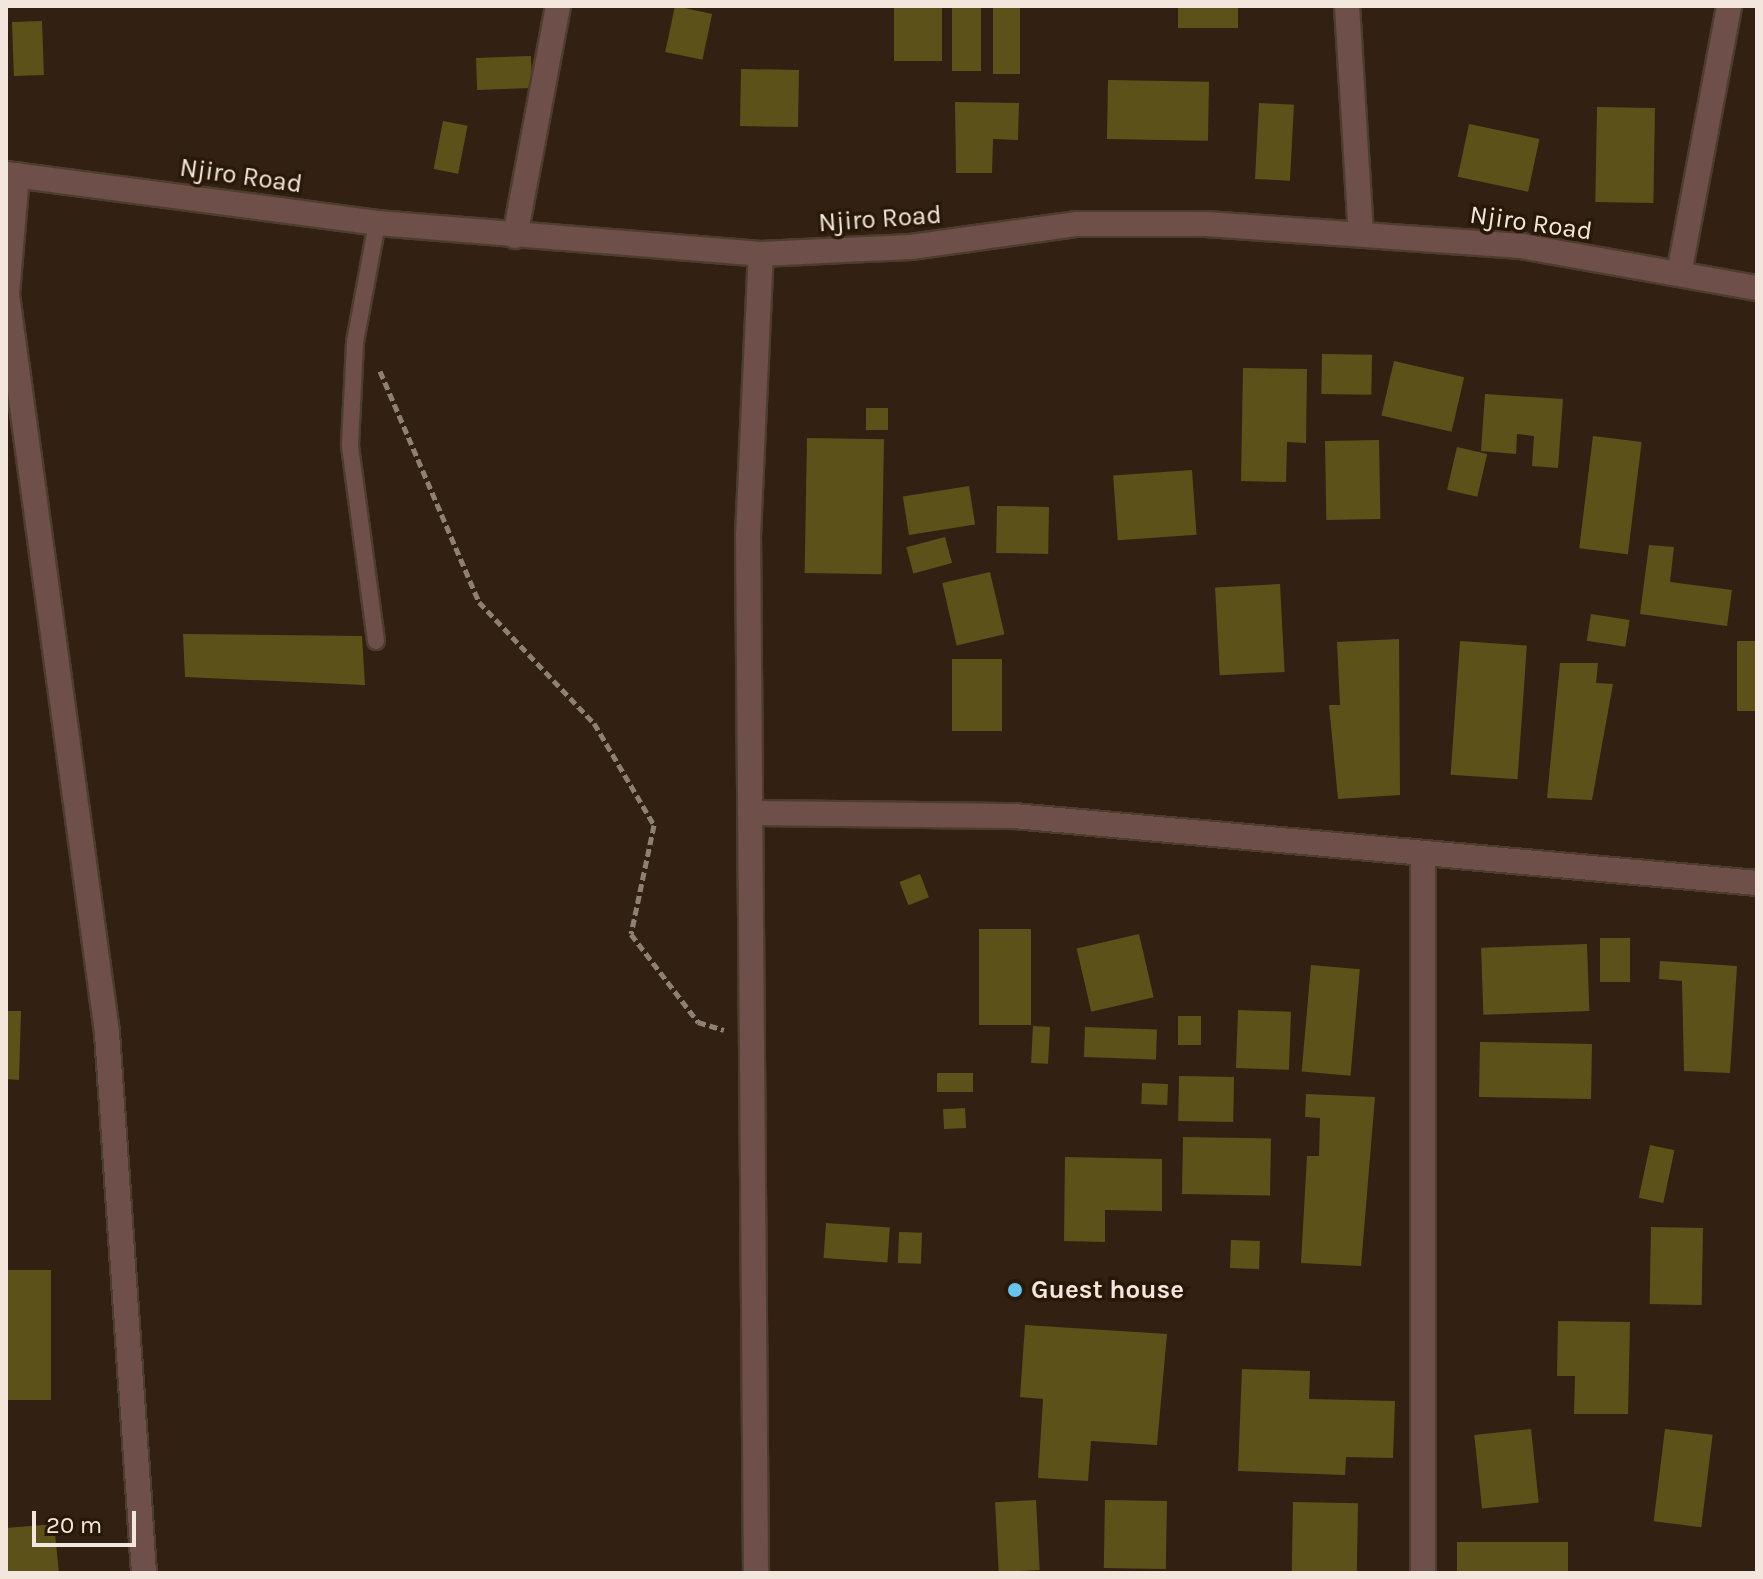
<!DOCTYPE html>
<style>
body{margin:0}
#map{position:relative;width:1763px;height:1579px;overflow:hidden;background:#322112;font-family:Karla,sans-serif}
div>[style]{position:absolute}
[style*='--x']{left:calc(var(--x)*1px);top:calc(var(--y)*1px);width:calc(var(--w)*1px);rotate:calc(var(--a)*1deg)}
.building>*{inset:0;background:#5d511a;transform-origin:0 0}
.path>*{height:5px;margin-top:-2.5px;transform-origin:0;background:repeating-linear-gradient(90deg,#8e8073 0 8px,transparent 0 12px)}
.roads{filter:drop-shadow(2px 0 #4d3d2e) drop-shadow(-2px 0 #4d3d2e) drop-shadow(0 2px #4d3d2e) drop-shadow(0 -2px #4d3d2e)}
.service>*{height:16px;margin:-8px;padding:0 8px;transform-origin:8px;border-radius:8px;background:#6e4f4a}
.minor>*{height:24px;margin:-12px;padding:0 12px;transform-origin:12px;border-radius:12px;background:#6e4f4a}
.tertiary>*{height:24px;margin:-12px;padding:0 12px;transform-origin:12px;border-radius:12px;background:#6e4f4a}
.dots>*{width:22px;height:22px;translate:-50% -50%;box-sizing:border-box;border:4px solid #281808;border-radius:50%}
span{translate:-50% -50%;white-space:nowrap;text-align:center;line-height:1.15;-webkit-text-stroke:7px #281808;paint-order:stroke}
.street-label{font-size:26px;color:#f3e7dd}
.poi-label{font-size:26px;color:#f3e7dd;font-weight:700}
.left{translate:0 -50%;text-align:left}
.frame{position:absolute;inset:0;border:8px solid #f3e7dd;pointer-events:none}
.scale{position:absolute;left:32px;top:1511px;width:104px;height:36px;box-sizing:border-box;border:4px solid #f3e7dd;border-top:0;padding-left:10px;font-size:24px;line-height:28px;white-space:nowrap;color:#f3e7dd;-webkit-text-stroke:6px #281808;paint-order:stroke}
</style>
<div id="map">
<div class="building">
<div style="left:675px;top:6px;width:38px;height:47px;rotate:12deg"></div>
<div style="left:894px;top:6px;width:48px;height:55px"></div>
<div style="left:952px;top:6px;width:29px;height:65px"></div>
<div style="left:993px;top:6px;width:27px;height:68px"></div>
<div style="left:1178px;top:6px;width:60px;height:22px"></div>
<div style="left:42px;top:21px;width:54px;height:30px;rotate:88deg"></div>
<div style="left:531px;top:56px;width:32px;height:55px;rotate:88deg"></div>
<div style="left:741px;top:69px;width:58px;height:57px;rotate:1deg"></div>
<div style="left:1108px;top:80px;width:101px;height:59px;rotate:1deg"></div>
<div style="clip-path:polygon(955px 102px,1019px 103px,1018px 140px,993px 139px,992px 173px,956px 173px)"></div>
<div style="left:1259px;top:103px;width:35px;height:76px;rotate:3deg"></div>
<div style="left:1597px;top:107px;width:58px;height:95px;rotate:1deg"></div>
<div style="left:443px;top:121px;width:25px;height:49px;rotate:11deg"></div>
<div style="left:1469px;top:124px;width:72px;height:54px;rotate:12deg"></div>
<div style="left:1322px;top:354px;width:50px;height:40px;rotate:1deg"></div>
<div style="left:1394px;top:361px;width:72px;height:56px;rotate:13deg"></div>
<div style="clip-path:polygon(1243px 368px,1307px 369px,1306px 443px,1287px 442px,1286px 482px,1241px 481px)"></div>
<div style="clip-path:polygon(1485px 394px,1563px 399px,1558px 468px,1532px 466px,1534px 436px,1517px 434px,1516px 454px,1481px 451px)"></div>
<div style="left:866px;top:408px;width:22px;height:22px"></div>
<div style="left:1593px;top:436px;width:49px;height:113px;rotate:7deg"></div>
<div style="left:807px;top:438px;width:77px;height:135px;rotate:1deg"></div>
<div style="left:1379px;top:440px;width:79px;height:54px;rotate:89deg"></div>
<div style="left:1457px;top:447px;width:31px;height:44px;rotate:13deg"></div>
<div style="left:1192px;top:470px;width:65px;height:79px;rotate:86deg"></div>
<div style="left:969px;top:486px;width:39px;height:67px;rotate:81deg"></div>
<div style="left:997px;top:506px;width:52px;height:47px;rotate:1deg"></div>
<div style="left:945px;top:537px;width:27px;height:40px;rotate:75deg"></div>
<div style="clip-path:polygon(1649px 545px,1674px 547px,1670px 582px,1732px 590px,1727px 626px,1640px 614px)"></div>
<div style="left:990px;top:572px;width:64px;height:49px;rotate:77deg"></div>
<div style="left:1280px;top:584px;width:88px;height:65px;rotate:87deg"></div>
<div style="left:1591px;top:614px;width:39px;height:27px;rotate:9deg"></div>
<div style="clip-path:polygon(183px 634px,362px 636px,365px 685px,185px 677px)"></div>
<div style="clip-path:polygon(1399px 639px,1400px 795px,1338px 799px,1329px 705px,1340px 705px,1337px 642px)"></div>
<div style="left:1460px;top:641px;width:67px;height:134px;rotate:4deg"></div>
<div style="left:1737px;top:641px;width:20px;height:70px"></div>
<div style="left:1002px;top:659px;width:72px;height:50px;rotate:90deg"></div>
<div style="clip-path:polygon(1560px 663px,1598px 663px,1596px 683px,1613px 684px,1592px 800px,1547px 798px)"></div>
<div style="left:920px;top:874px;width:25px;height:22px;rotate:69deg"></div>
<div style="left:979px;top:929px;width:52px;height:96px"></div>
<div style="left:1139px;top:934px;width:65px;height:64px;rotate:77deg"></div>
<div style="left:1600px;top:938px;width:30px;height:44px"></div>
<div style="left:1587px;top:944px;width:67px;height:106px;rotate:88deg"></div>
<div style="clip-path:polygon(1660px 961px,1737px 966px,1730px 1073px,1684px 1071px,1682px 981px,1659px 979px)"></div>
<div style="left:1311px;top:965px;width:49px;height:107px;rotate:5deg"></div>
<div style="left:1238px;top:1010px;width:53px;height:58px;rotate:2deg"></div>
<div style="clip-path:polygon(6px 1011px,21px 1011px,19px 1080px,6px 1079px)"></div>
<div style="left:1178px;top:1016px;width:23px;height:29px"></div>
<div style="left:1033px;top:1026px;width:17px;height:37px;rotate:3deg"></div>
<div style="left:1085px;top:1027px;width:72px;height:30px;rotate:2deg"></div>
<div style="left:1480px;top:1042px;width:112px;height:55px;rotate:1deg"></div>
<div style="left:937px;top:1073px;width:36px;height:19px"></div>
<div style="left:1179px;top:1076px;width:55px;height:45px;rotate:1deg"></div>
<div style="left:1142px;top:1083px;width:26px;height:21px;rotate:2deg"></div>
<div style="clip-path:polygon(1306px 1094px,1375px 1097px,1361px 1266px,1301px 1263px,1307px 1156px,1319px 1156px,1320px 1118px,1305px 1117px)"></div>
<div style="left:965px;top:1108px;width:20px;height:22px;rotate:87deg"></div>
<div style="left:1183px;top:1137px;width:88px;height:57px;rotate:1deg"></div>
<div style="left:1650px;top:1145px;width:25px;height:54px;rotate:12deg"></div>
<div style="clip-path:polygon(1065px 1157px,1162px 1159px,1162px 1211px,1105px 1210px,1105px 1242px,1064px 1241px)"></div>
<div style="left:826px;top:1223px;width:64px;height:35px;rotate:4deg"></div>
<div style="left:1651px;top:1227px;width:52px;height:77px;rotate:1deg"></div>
<div style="left:899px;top:1232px;width:23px;height:31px;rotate:2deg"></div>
<div style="left:1231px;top:1240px;width:29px;height:28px;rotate:2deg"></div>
<div style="left:6px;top:1270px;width:45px;height:130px"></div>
<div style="clip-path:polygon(1558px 1321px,1630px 1322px,1628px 1414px,1574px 1414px,1575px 1376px,1557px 1376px)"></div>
<div style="clip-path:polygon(1025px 1325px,1167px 1334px,1157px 1445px,1091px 1441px,1088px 1481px,1038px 1478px,1043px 1399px,1020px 1397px)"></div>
<div style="clip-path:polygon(1242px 1369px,1310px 1371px,1309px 1399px,1395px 1401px,1393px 1458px,1346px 1457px,1345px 1475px,1238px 1471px)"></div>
<div style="left:1531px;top:1429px;width:74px;height:57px;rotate:84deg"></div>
<div style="left:1665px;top:1429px;width:48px;height:93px;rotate:7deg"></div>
<div style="left:1036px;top:1500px;width:70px;height:41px;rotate:87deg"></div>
<div style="left:1105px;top:1500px;width:62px;height:68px;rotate:1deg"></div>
<div style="left:1293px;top:1502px;width:65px;height:71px;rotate:1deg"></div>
<div style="clip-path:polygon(54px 1524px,59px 1573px,6px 1573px,6px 1528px)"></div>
<div style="left:1457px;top:1542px;width:111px;height:31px"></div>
</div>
<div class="path">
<div style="--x:380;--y:371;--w:251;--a:66.8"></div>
<div style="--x:479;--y:602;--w:167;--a:46.5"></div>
<div style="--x:594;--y:723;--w:118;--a:59.5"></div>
<div style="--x:654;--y:825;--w:111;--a:101.9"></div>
<div style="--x:631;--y:934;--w:111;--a:52.7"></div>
<div style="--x:698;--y:1022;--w:27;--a:17"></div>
</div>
<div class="roads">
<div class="service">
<div style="--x:376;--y:641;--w:198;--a:-97.6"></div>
<div style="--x:350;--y:445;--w:103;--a:-87.2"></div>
<div style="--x:355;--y:342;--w:121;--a:-79.5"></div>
</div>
<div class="minor">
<div style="--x:1347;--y:6;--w:226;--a:86.5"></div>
<div style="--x:17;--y:175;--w:120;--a:94.8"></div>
<div style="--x:7;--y:295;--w:745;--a:82.28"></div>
<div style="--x:107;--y:1033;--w:541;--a:86.08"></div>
<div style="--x:515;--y:236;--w:234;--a:-79.4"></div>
<div style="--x:1679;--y:274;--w:273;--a:-79.4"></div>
<div style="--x:750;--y:813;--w:264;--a:0.7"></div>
<div style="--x:1014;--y:816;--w:746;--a:5.15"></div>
<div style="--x:1423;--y:853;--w:720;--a:90"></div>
<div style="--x:756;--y:1573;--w:1037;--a:-90.44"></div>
<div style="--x:748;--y:536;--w:282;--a:-87.4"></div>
</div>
<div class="tertiary">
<div style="--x:6;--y:174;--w:374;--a:7.5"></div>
<div style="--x:377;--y:223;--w:385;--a:4.6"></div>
<div style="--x:761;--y:254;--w:150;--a:-2.7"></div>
<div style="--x:911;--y:247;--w:168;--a:-7.9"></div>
<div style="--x:1077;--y:224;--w:129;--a:0"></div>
<div style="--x:1206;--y:224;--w:316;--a:4"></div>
<div style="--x:1521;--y:246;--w:240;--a:10.1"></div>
</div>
</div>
<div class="dots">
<div style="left:1015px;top:1290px;background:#66c4ef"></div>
</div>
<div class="street-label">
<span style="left:241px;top:176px;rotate:8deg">Njiro Road</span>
<span style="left:880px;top:219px;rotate:-4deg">Njiro Road</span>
<span style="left:1531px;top:223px;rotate:8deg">Njiro Road</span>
</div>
<div class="poi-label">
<span class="left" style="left:1031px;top:1290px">Guest house</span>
</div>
<div class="frame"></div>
<div class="scale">20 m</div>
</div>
